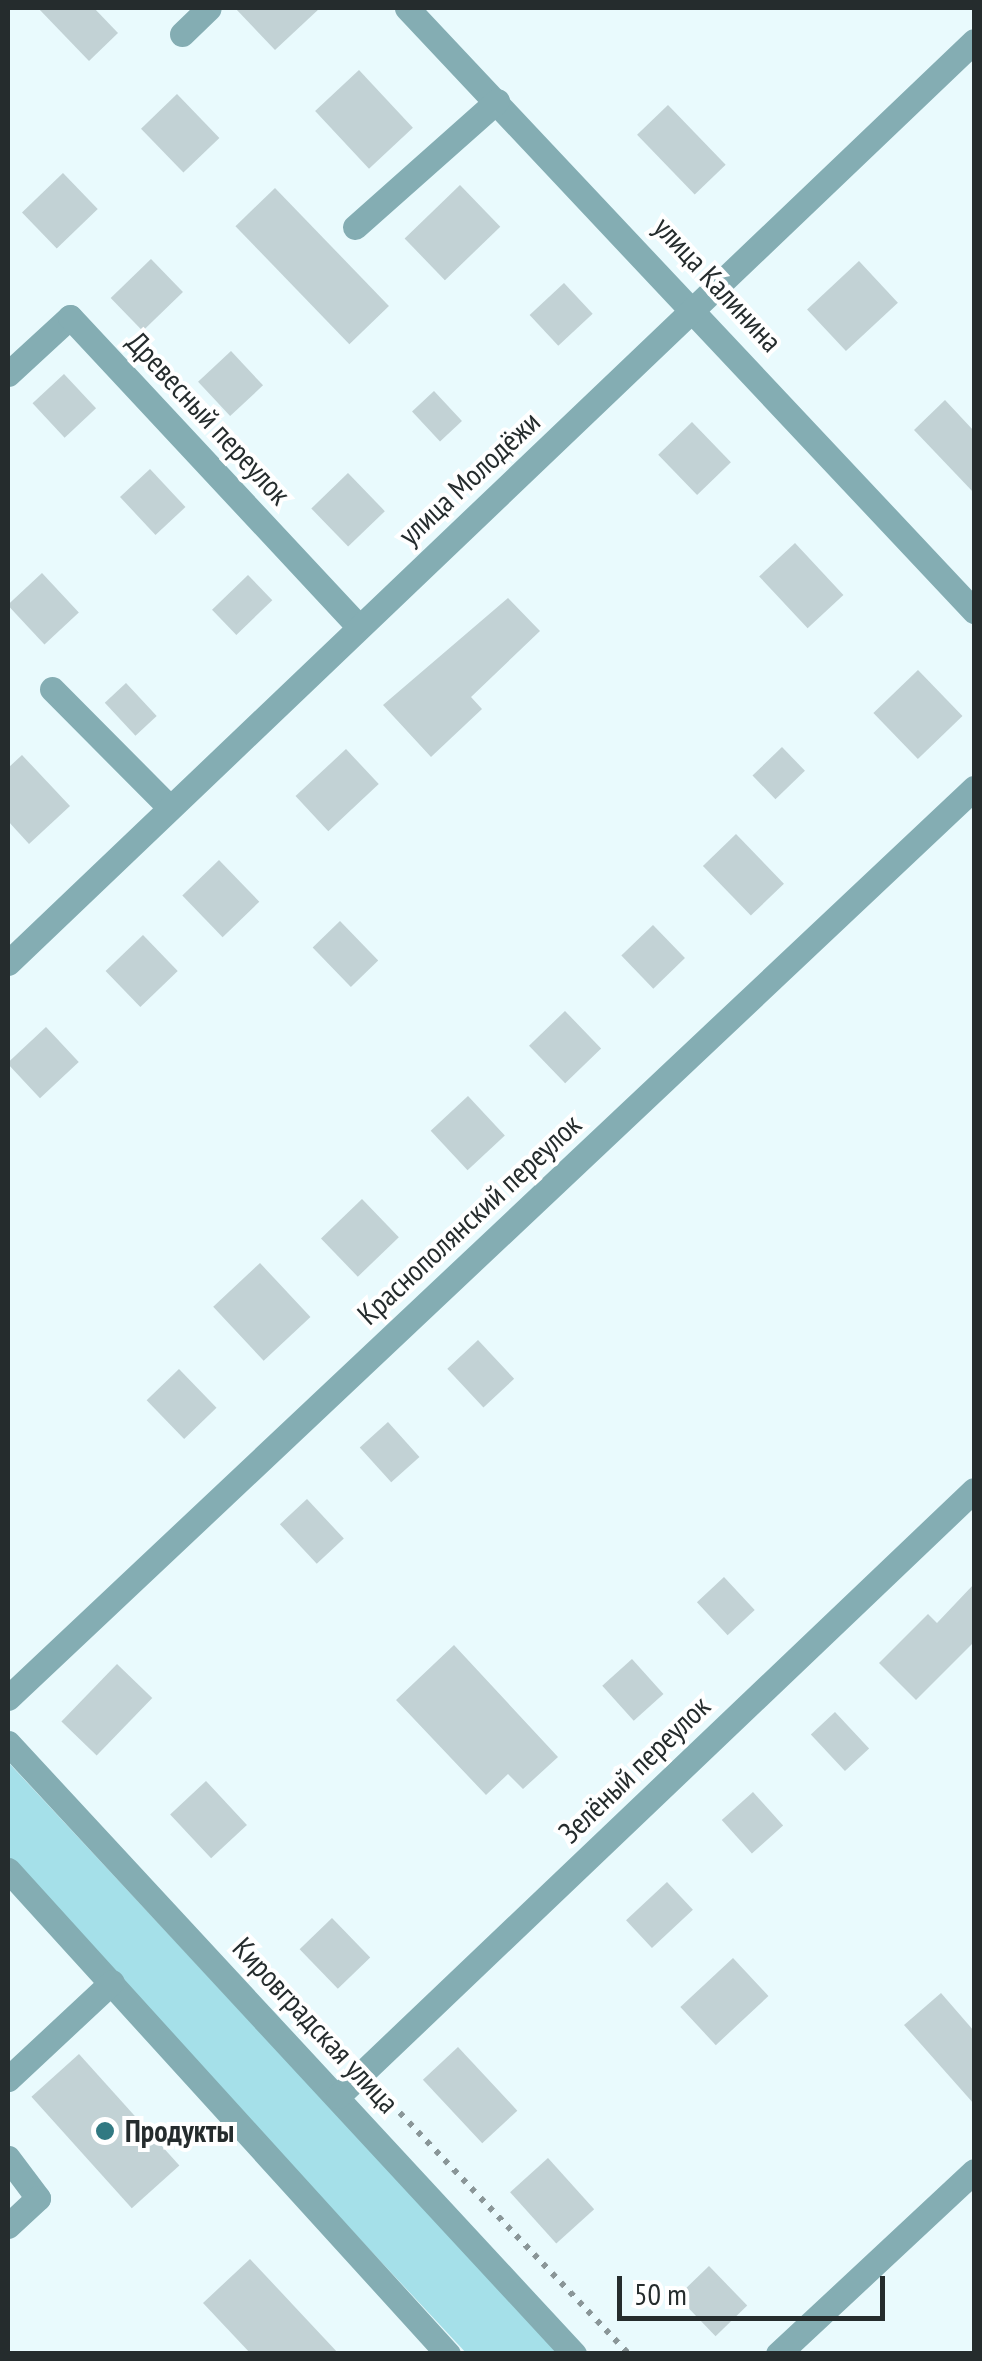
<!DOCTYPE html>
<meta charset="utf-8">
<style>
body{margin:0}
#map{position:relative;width:982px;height:2361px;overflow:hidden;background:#e9fafd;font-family:"PT Sans Narrow",sans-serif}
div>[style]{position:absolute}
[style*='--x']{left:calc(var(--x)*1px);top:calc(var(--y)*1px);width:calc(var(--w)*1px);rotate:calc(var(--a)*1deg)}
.green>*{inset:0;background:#a5e0e9;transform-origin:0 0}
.building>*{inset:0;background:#c2d2d5;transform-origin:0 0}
.path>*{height:6px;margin-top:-3px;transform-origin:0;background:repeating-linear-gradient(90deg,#8a9698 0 5px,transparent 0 13px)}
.minor>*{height:25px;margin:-12.5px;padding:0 12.5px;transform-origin:12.5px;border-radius:12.5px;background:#84adb3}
.dots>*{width:28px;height:28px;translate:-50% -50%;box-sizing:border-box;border:5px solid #fff;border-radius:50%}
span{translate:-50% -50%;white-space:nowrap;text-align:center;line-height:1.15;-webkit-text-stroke:8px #fff;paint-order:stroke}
.street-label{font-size:30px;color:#252c2d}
.poi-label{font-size:30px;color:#252c2d;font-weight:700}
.left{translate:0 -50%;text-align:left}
.frame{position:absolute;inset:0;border:10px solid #252c2d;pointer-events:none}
.scale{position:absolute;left:617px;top:2276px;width:268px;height:45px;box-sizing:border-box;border:5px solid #252c2d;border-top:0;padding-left:12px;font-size:30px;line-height:35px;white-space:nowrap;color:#252c2d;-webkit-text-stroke:8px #fff;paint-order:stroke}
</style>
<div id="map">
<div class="green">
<div style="left:8px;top:1762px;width:806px;height:68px;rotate:47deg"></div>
</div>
<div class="building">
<div style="clip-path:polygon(38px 8px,94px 8px,118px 33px,89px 61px)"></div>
<div style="clip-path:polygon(235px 8px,320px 8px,275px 50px)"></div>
<div style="left:359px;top:70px;width:79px;height:60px;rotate:47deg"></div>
<div style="left:177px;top:94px;width:61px;height:50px;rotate:46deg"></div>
<div style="left:668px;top:105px;width:83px;height:43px;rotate:46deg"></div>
<div style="left:63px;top:173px;width:50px;height:57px;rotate:46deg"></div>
<div style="left:460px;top:185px;width:58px;height:77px;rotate:46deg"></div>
<div style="left:275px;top:188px;width:164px;height:55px;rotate:46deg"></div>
<div style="left:151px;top:259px;width:46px;height:56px;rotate:46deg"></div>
<div style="left:859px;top:261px;width:57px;height:71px;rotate:47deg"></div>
<div style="left:564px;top:283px;width:42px;height:47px;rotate:47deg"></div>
<div style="left:231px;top:351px;width:47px;height:45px;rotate:47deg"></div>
<div style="left:64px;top:374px;width:47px;height:43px;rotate:47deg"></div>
<div style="left:434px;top:391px;width:41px;height:30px;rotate:47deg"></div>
<div style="clip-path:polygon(945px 400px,974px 431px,974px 493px,914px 430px)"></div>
<div style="left:692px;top:422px;width:56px;height:47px;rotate:46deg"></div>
<div style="left:150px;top:469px;width:52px;height:41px;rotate:47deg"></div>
<div style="left:348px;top:473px;width:53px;height:51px;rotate:46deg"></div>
<div style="left:795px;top:543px;width:71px;height:49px;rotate:47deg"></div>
<div style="left:42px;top:573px;width:54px;height:47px;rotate:47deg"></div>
<div style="left:248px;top:575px;width:35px;height:50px;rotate:46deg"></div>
<div style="clip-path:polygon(508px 598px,540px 631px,471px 697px,482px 709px,431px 757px,383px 705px)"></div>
<div style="left:918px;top:670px;width:64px;height:62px;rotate:46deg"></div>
<div style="left:126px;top:683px;width:45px;height:29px;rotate:47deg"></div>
<div style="left:782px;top:747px;width:33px;height:41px;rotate:46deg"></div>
<div style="left:346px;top:749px;width:48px;height:69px;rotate:47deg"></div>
<div style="clip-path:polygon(22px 755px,70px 806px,29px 844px,8px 821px,8px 768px)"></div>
<div style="left:736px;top:834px;width:69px;height:46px;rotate:46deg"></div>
<div style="left:219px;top:860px;width:58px;height:51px;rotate:46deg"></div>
<div style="left:340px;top:921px;width:55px;height:38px;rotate:46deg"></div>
<div style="left:653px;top:925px;width:46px;height:44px;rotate:46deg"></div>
<div style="left:143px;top:935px;width:50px;height:52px;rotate:46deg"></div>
<div style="left:565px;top:1011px;width:52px;height:50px;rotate:46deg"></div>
<div style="left:46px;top:1027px;width:48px;height:53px;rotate:47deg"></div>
<div style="left:468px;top:1096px;width:54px;height:51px;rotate:47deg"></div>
<div style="left:362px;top:1199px;width:53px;height:57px;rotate:46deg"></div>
<div style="left:260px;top:1263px;width:74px;height:64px;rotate:47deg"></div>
<div style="left:478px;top:1340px;width:53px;height:42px;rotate:47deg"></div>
<div style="left:179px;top:1369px;width:54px;height:45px;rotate:46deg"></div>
<div style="left:388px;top:1422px;width:47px;height:38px;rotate:48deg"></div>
<div style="left:307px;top:1499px;width:54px;height:37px;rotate:47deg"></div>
<div style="left:724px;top:1577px;width:45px;height:37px;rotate:47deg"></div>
<div style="clip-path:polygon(974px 1584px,974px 1642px,916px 1700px,879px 1663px,928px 1614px,937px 1623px)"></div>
<div style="clip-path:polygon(454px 1645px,558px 1757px,523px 1789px,508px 1774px,486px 1795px,396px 1700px)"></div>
<div style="left:632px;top:1659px;width:47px;height:40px;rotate:48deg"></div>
<div style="left:117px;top:1664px;width:49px;height:80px;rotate:44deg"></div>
<div style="left:835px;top:1712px;width:50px;height:33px;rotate:47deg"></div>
<div style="left:206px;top:1781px;width:60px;height:49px;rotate:47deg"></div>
<div style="left:753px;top:1792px;width:45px;height:42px;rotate:48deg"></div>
<div style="left:667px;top:1882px;width:38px;height:56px;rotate:47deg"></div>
<div style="left:332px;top:1918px;width:55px;height:45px;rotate:46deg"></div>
<div style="left:733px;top:1958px;width:52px;height:72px;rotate:47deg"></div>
<div style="clip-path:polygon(941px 1993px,974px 2031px,974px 2104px,904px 2025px)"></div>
<div style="left:458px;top:2047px;width:87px;height:48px;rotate:47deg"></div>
<div style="left:79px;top:2054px;width:150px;height:64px;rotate:48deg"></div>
<div style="left:548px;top:2158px;width:69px;height:51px;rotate:48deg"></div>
<div style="clip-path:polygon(250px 2259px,339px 2354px,251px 2354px,203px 2303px)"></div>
<div style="left:709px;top:2266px;width:55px;height:44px;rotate:46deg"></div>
</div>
<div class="path">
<div style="--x:278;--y:1985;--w:93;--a:46.3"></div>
<div style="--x:382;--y:2094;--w:359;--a:46.5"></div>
</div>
<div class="minor">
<div style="--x:407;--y:8;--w:828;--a:46.76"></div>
<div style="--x:182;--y:34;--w:37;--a:-44"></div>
<div style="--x:355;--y:227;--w:190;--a:-41.6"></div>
<div style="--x:8;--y:374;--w:84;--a:-42.6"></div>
<div style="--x:70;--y:317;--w:421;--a:47"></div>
<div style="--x:52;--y:689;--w:166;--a:45.2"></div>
<div style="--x:8;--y:963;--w:1335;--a:-43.66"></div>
<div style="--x:8;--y:1698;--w:1327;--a:-43.29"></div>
<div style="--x:8;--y:1743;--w:833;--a:47.19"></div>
<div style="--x:8;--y:1870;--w:654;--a:47.73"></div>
<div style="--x:8;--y:2079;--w:142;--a:-43"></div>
<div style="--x:338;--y:2096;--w:878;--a:-43.62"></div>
<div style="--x:8;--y:2158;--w:50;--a:53.1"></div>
<div style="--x:38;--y:2198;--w:41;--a:137"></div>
<div style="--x:778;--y:2354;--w:268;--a:-43"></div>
</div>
<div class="dots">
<div style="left:105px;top:2131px;background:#317982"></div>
</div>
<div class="street-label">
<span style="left:718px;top:284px;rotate:47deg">улица Калинина</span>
<span style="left:209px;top:418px;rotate:47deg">Древесный переулок</span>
<span style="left:469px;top:478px;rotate:-43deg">улица Молодёжи</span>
<span style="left:469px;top:1219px;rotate:-43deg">Краснополянский переулок</span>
<span style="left:634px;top:1769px;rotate:-44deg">Зелёный переулок</span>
<span style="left:316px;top:2025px;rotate:47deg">Кировградская улица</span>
</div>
<div class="poi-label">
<span class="left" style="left:125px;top:2131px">Продукты</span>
</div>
<div class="frame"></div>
<div class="scale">50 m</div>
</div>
